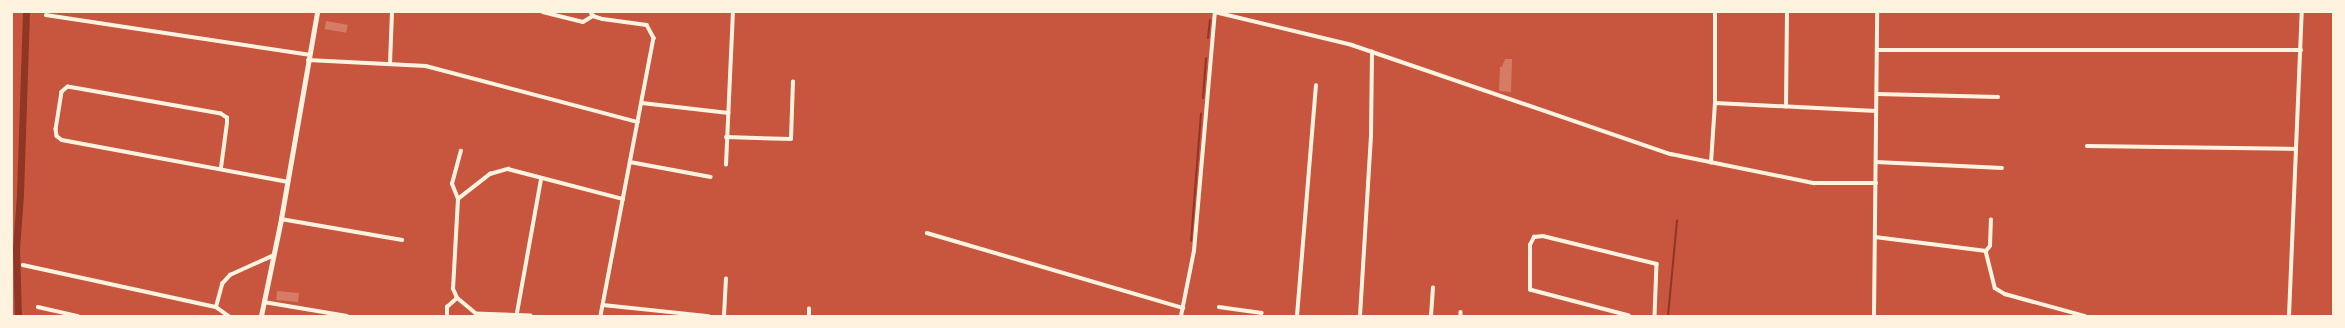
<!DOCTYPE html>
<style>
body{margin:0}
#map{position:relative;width:2345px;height:328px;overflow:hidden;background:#c8553d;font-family:"IBM Plex Serif",serif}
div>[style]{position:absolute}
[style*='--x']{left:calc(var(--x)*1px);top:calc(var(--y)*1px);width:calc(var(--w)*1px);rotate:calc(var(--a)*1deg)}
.stream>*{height:2px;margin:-1px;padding:0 1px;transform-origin:1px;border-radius:1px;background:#8f3625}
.canal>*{height:7px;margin:-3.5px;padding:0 3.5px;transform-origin:3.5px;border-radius:3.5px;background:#8f3625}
.building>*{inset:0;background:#d67c66;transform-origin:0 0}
.minor>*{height:3.5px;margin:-1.75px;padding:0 1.75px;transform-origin:1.75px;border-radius:1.75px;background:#fff3e0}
.tertiary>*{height:4.5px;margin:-2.25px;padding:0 2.25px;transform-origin:2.25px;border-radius:2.25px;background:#fff3e0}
span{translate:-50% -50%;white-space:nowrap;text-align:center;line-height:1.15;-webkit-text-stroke:4px #fff3e0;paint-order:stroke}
.frame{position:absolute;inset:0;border:13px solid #fff3e0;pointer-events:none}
</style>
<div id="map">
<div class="stream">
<div style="--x:1208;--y:38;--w:18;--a:-84"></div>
<div style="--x:1203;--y:98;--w:40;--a:-85.7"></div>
<div style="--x:1191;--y:241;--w:128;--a:-85.5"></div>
<div style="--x:1668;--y:316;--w:96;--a:-84.6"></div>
</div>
<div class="canal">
<div style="--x:18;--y:316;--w:67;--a:-91.7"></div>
<div style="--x:16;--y:249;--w:55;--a:-85.8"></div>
<div style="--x:20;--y:194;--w:182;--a:-88.1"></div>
</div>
<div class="building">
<div style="left:326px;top:21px;width:22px;height:8px;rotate:10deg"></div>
<div style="clip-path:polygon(1505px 59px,1512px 59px,1511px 92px,1499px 91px,1500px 67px,1502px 67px)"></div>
<div style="left:277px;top:291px;width:22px;height:9px;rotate:5deg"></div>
</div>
<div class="minor">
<div style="--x:543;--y:12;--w:41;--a:14"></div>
<div style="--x:583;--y:22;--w:12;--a:-31"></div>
<div style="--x:591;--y:12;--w:4;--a:63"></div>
<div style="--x:593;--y:16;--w:10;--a:17"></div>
<div style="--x:603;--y:19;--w:44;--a:7.8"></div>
<div style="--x:647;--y:25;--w:15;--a:62"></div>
<div style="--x:654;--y:38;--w:283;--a:100.8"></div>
<div style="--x:1215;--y:12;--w:141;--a:13.5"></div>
<div style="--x:1352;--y:45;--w:337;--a:18.9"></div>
<div style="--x:1671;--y:154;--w:146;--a:11.5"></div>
<div style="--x:1814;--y:183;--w:62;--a:0"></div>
<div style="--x:46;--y:15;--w:266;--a:8.6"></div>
<div style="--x:1877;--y:50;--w:424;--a:0"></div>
<div style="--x:308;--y:60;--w:118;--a:2.9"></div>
<div style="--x:426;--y:66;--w:219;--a:14.8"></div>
<div style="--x:390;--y:64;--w:52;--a:-87.8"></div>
<div style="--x:1877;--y:94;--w:121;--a:1.4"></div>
<div style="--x:642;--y:103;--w:87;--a:6.6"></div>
<div style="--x:1715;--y:103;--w:161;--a:2.8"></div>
<div style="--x:1786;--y:107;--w:95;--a:-89.4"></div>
<div style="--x:726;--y:137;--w:65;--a:1.8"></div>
<div style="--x:791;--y:139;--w:57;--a:-88"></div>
<div style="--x:2087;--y:146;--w:209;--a:0.8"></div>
<div style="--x:630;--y:162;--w:82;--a:10.5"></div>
<div style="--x:1876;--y:162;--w:126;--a:2.7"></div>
<div style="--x:1711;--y:163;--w:60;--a:-86.2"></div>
<div style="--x:1715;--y:103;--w:91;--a:-90"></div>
<div style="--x:726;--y:165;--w:153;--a:-87.4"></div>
<div style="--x:221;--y:168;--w:45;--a:-82.4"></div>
<div style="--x:227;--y:123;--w:5;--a:-90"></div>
<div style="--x:227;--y:118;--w:7;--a:-146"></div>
<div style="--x:221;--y:114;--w:155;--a:-170"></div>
<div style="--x:68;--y:87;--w:8;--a:140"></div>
<div style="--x:62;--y:92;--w:37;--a:99"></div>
<div style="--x:56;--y:129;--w:7;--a:82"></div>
<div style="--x:57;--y:136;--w:6;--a:39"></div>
<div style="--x:62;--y:140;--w:230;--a:10.5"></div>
<div style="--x:458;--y:199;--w:16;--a:-112"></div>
<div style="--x:452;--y:184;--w:34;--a:-75"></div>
<div style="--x:281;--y:219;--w:123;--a:9.8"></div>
<div style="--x:927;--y:233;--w:267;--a:16.3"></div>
<div style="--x:1875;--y:237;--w:112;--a:7.2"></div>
<div style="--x:1986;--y:251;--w:38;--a:76"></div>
<div style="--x:1995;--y:288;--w:12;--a:31"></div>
<div style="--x:2005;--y:294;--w:83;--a:15.4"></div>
<div style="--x:1986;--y:251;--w:6;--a:-51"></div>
<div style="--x:1990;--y:246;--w:26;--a:-88"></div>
<div style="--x:23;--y:265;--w:198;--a:12.3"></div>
<div style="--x:216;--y:307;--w:16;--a:35"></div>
<div style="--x:264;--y:302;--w:84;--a:9.6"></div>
<div style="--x:603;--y:305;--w:106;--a:6"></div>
<div style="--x:38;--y:307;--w:41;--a:12.7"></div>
<div style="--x:216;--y:307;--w:24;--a:-75"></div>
<div style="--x:222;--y:284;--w:12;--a:-48"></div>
<div style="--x:230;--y:275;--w:46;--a:-24.3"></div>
<div style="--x:1219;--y:307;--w:43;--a:7.9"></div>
<div style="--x:1461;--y:312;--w:4;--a:90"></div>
<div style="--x:517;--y:313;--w:136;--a:-79.8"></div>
<div style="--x:447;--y:316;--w:9;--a:-90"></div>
<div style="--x:447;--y:307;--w:13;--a:-42"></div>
<div style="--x:531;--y:316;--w:55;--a:-177.9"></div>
<div style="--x:476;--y:314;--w:25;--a:-140"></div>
<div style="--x:457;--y:298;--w:10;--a:-114"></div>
<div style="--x:453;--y:289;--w:90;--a:-86.8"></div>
<div style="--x:458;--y:199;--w:41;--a:-38"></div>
<div style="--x:490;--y:174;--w:19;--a:-16"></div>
<div style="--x:508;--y:169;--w:119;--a:14.6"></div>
<div style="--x:724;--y:316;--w:37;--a:-87"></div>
<div style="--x:809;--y:316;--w:7;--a:-90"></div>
<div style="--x:1181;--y:316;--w:66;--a:-78.7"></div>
<div style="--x:1194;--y:251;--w:240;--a:-85"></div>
<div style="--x:1297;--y:316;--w:231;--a:-85.3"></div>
<div style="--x:1360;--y:316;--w:181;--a:-86.5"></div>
<div style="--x:1371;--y:135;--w:83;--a:-89.3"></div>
<div style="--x:1431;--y:316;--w:28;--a:-86"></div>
<div style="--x:1629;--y:316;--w:102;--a:-165.3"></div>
<div style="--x:1530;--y:290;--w:45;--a:-90"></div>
<div style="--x:1530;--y:245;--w:9;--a:-63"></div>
<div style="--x:1534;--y:237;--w:9;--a:-6"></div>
<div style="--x:1543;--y:236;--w:117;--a:13.8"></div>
<div style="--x:1657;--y:264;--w:52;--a:92.2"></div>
<div style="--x:1874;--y:316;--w:304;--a:-89.4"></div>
<div style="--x:2289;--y:316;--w:304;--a:-87.6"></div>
</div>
<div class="tertiary">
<div style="--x:261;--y:316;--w:99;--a:-78.3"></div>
<div style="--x:281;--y:219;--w:210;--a:-80.1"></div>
</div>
<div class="frame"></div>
</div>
